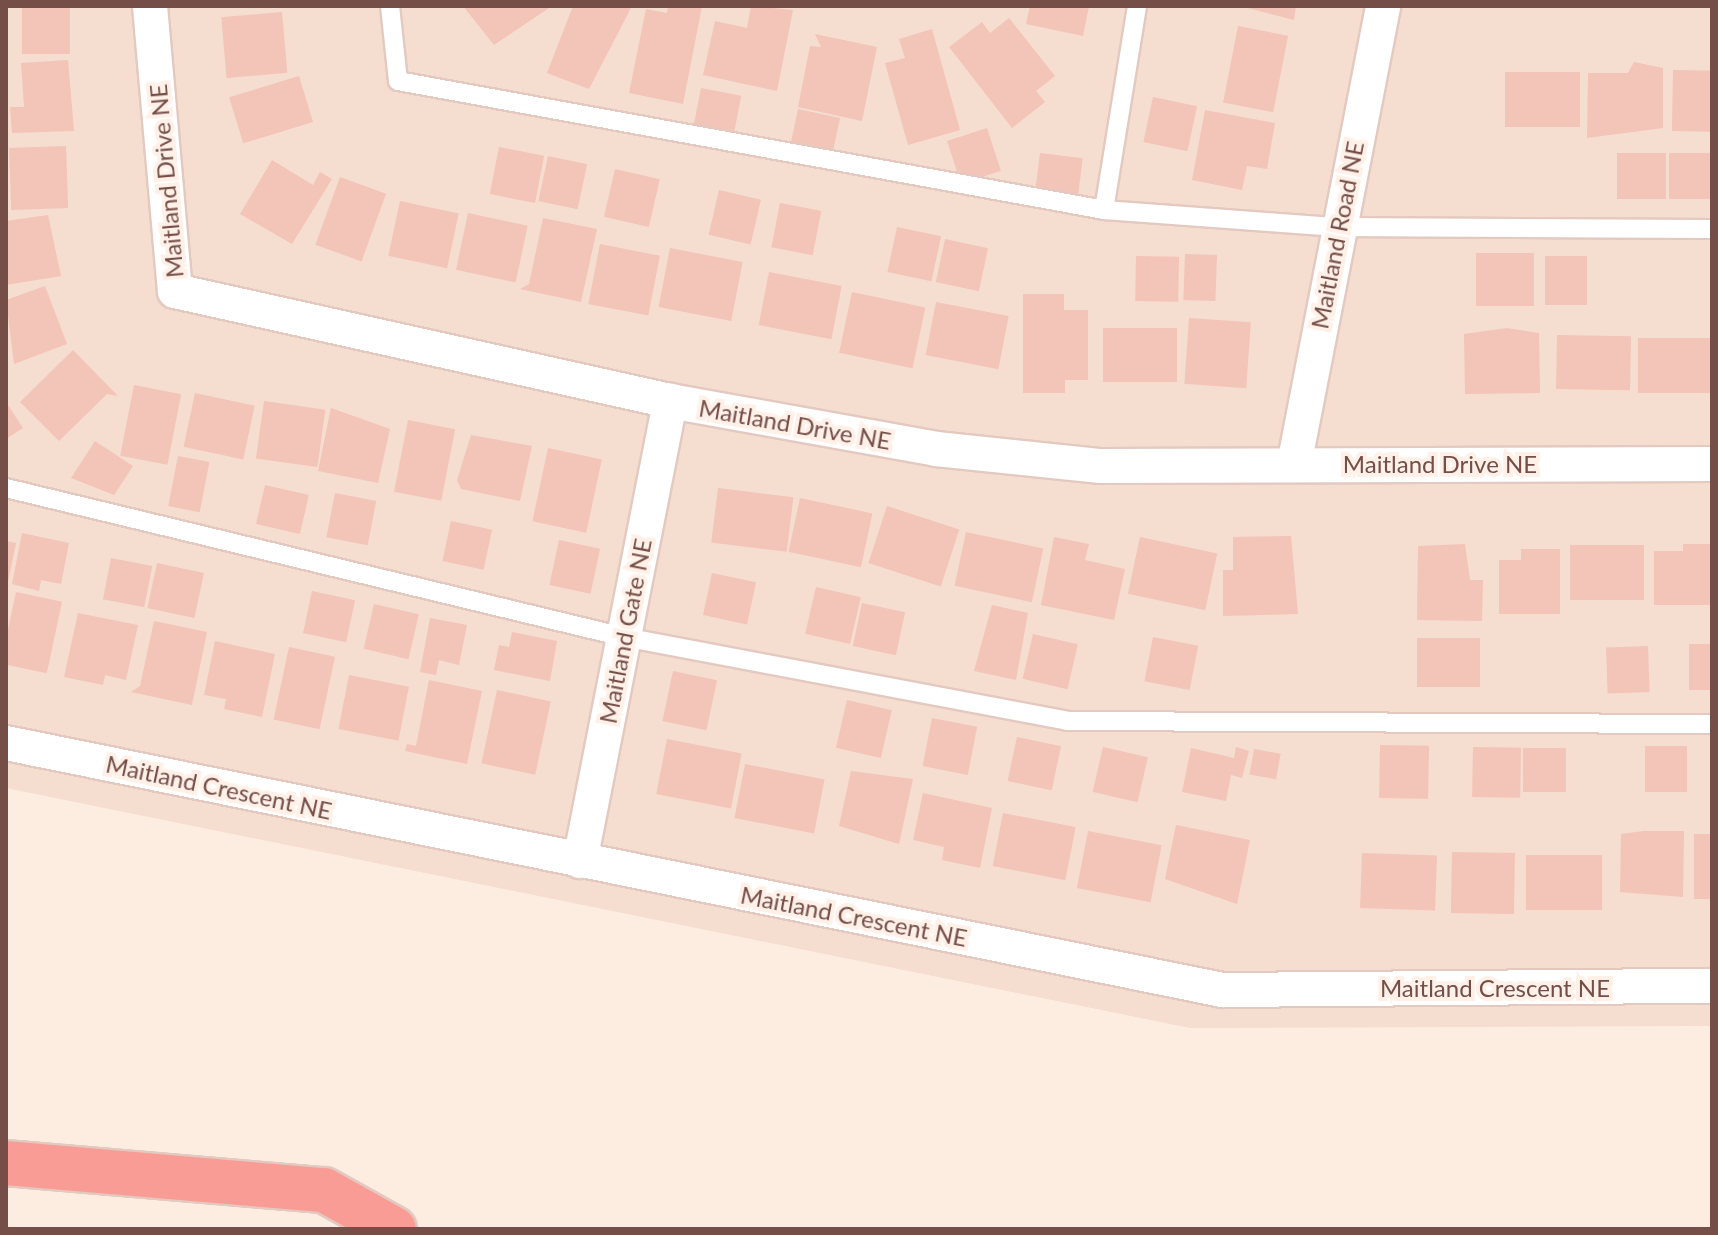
<!DOCTYPE html>
<style>
body{margin:0}
#map{position:relative;width:1718px;height:1235px;overflow:hidden;background:#fdede1;font-family:Lato,sans-serif}
div>[style]{position:absolute}
[style*='--x']{left:calc(var(--x)*1px);top:calc(var(--y)*1px);width:calc(var(--w)*1px);rotate:calc(var(--a)*1deg)}
.residential>*{inset:0;background:#f5ddd0}
.building>*{inset:0;background:#f3c4b8;transform-origin:0 0}
.roads{filter:drop-shadow(2px 0 #e3c9c0) drop-shadow(-2px 0 #e3c9c0) drop-shadow(0 2px #e3c9c0) drop-shadow(0 -2px #e3c9c0)}
.service>*{height:18px;margin:-9px;padding:0 9px;transform-origin:9px;border-radius:9px;background:#fff}
.minor>*{height:34px;margin:-17px;padding:0 17px;transform-origin:17px;border-radius:17px;background:#fff}
.motorway>*{height:44px;margin:-22px;padding:0 22px;transform-origin:22px;border-radius:22px;background:#f99c96}
span{translate:-50% -50%;white-space:nowrap;text-align:center;line-height:1.15;-webkit-text-stroke:8px #fff1e8;paint-order:stroke}
.street-label{font-size:24px;color:#754e48}
.frame{position:absolute;inset:0;border:8px solid #754e48;pointer-events:none}
</style>
<div id="map">
<div class="residential">
<div style="clip-path:polygon(6px 6px,1712px 6px,1712px 1026px,1190px 1028px,6px 788px)"></div>
</div>
<div class="building">
<div style="left:22px;top:6px;width:48px;height:48px"></div>
<div style="clip-path:polygon(463px 6px,552px 6px,494px 45px)"></div>
<div style="clip-path:polygon(573px 6px,632px 6px,589px 89px,547px 73px)"></div>
<div style="clip-path:polygon(668px 6px,702px 6px,683px 104px,629px 93px,646px 9px,667px 13px)"></div>
<div style="clip-path:polygon(751px 6px,793px 10px,777px 91px,703px 75px,715px 21px,747px 28px)"></div>
<div style="clip-path:polygon(1030px 6px,1089px 6px,1083px 36px,1026px 24px)"></div>
<div style="clip-path:polygon(1240px 6px,1296px 6px,1294px 20px)"></div>
<div style="left:282px;top:12px;width:61px;height:61px;rotate:85deg"></div>
<div style="clip-path:polygon(1009px 18px,1055px 76px,1036px 91px,1045px 102px,1012px 128px,949px 47px,982px 22px,990px 33px)"></div>
<div style="left:1238px;top:26px;width:51px;height:78px;rotate:11deg"></div>
<div style="clip-path:polygon(932px 29px,960px 130px,908px 145px,885px 63px,905px 58px,899px 39px)"></div>
<div style="clip-path:polygon(815px 34px,877px 47px,862px 121px,798px 107px,810px 46px,821px 47px)"></div>
<div style="clip-path:polygon(68px 60px,74px 131px,12px 133px,10px 107px,24px 107px,21px 63px)"></div>
<div style="clip-path:polygon(1634px 62px,1663px 68px,1663px 128px,1587px 138px,1588px 73px,1628px 73px)"></div>
<div style="left:1673px;top:70px;width:39px;height:61px;rotate:1deg"></div>
<div style="left:1505px;top:72px;width:75px;height:55px"></div>
<div style="left:299px;top:76px;width:48px;height:73px;rotate:73deg"></div>
<div style="left:701px;top:88px;width:41px;height:40px;rotate:11deg"></div>
<div style="left:1153px;top:97px;width:45px;height:46px;rotate:12deg"></div>
<div style="left:798px;top:109px;width:43px;height:40px;rotate:12deg"></div>
<div style="clip-path:polygon(1205px 110px,1275px 123px,1267px 169px,1247px 166px,1242px 190px,1192px 180px)"></div>
<div style="left:987px;top:128px;width:45px;height:42px;rotate:72deg"></div>
<div style="left:66px;top:146px;width:62px;height:57px;rotate:88deg"></div>
<div style="left:499px;top:147px;width:46px;height:48px;rotate:11deg"></div>
<div style="left:1040px;top:153px;width:43px;height:40px;rotate:7deg"></div>
<div style="left:1617px;top:153px;width:49px;height:46px"></div>
<div style="left:1669px;top:153px;width:43px;height:46px"></div>
<div style="left:548px;top:156px;width:40px;height:46px;rotate:12deg"></div>
<div style="clip-path:polygon(272px 160px,313px 185px,320px 172px,332px 179px,292px 244px,240px 214px)"></div>
<div style="left:615px;top:169px;width:46px;height:49px;rotate:13deg"></div>
<div style="left:340px;top:177px;width:49px;height:72px;rotate:20deg"></div>
<div style="left:719px;top:190px;width:43px;height:46px;rotate:13deg"></div>
<div style="left:400px;top:201px;width:60px;height:56px;rotate:12deg"></div>
<div style="left:780px;top:203px;width:42px;height:45px;rotate:11deg"></div>
<div style="left:468px;top:213px;width:61px;height:58px;rotate:12deg"></div>
<div style="clip-path:polygon(48px 215px,61px 276px,6px 285px,6px 221px)"></div>
<div style="clip-path:polygon(543px 218px,597px 229px,581px 302px,520px 289px,529px 284px)"></div>
<div style="left:897px;top:227px;width:45px;height:46px;rotate:12deg"></div>
<div style="left:945px;top:239px;width:44px;height:44px;rotate:12deg"></div>
<div style="left:600px;top:244px;width:61px;height:61px;rotate:11deg"></div>
<div style="left:670px;top:248px;width:74px;height:60px;rotate:11deg"></div>
<div style="left:1476px;top:253px;width:58px;height:53px"></div>
<div style="left:1185px;top:254px;width:32px;height:46px;rotate:2deg"></div>
<div style="left:1136px;top:256px;width:43px;height:45px;rotate:1deg"></div>
<div style="left:1545px;top:256px;width:42px;height:49px"></div>
<div style="left:769px;top:272px;width:74px;height:54px;rotate:11deg"></div>
<div style="clip-path:polygon(45px 286px,67px 344px,14px 364px,6px 300px)"></div>
<div style="left:852px;top:292px;width:75px;height:62px;rotate:12deg"></div>
<div style="clip-path:polygon(1023px 294px,1064px 294px,1064px 310px,1088px 310px,1088px 380px,1065px 380px,1065px 393px,1023px 393px)"></div>
<div style="left:936px;top:302px;width:74px;height:54px;rotate:11deg"></div>
<div style="left:1189px;top:318px;width:62px;height:66px;rotate:4deg"></div>
<div style="left:1103px;top:328px;width:74px;height:54px"></div>
<div style="clip-path:polygon(1507px 328px,1539px 333px,1540px 393px,1465px 394px,1464px 334px)"></div>
<div style="left:1557px;top:335px;width:74px;height:54px;rotate:1deg"></div>
<div style="left:1638px;top:338px;width:74px;height:55px"></div>
<div style="clip-path:polygon(73px 350px,118px 396px,107px 394px,59px 441px,20px 402px)"></div>
<div style="left:134px;top:385px;width:48px;height:72px;rotate:11deg"></div>
<div style="left:195px;top:393px;width:61px;height:55px;rotate:12deg"></div>
<div style="left:264px;top:401px;width:62px;height:58px;rotate:8deg"></div>
<div style="clip-path:polygon(6px 402px,23px 428px,6px 439px)"></div>
<div style="clip-path:polygon(331px 408px,390px 429px,378px 483px,318px 471px)"></div>
<div style="left:408px;top:420px;width:48px;height:73px;rotate:11deg"></div>
<div style="clip-path:polygon(471px 435px,532px 446px,520px 501px,461px 489px,457px 480px)"></div>
<div style="clip-path:polygon(95px 441px,133px 466px,114px 495px,71px 478px)"></div>
<div style="left:548px;top:448px;width:55px;height:75px;rotate:12deg"></div>
<div style="left:178px;top:456px;width:32px;height:51px;rotate:11deg"></div>
<div style="left:265px;top:485px;width:45px;height:40px;rotate:13deg"></div>
<div style="left:718px;top:488px;width:76px;height:55px;rotate:7deg"></div>
<div style="left:335px;top:493px;width:42px;height:45px;rotate:11deg"></div>
<div style="left:800px;top:498px;width:74px;height:55px;rotate:12deg"></div>
<div style="left:887px;top:506px;width:76px;height:60px;rotate:18deg"></div>
<div style="left:451px;top:521px;width:42px;height:41px;rotate:12deg"></div>
<div style="left:966px;top:532px;width:79px;height:55px;rotate:12deg"></div>
<div style="clip-path:polygon(22px 533px,69px 543px,61px 584px,41px 580px,39px 591px,12px 584px)"></div>
<div style="clip-path:polygon(1291px 536px,1298px 614px,1223px 616px,1223px 570px,1233px 570px,1233px 537px)"></div>
<div style="clip-path:polygon(1054px 537px,1089px 544px,1085px 560px,1125px 569px,1114px 620px,1041px 605px)"></div>
<div style="left:1140px;top:537px;width:79px;height:58px;rotate:12deg"></div>
<div style="left:559px;top:540px;width:42px;height:46px;rotate:12deg"></div>
<div style="clip-path:polygon(6px 541px,16px 543px,7px 587px,6px 587px)"></div>
<div style="clip-path:polygon(1465px 544px,1470px 580px,1483px 580px,1482px 621px,1417px 620px,1418px 546px)"></div>
<div style="clip-path:polygon(1683px 544px,1712px 544px,1712px 605px,1654px 605px,1654px 551px,1683px 551px)"></div>
<div style="left:1570px;top:545px;width:74px;height:55px"></div>
<div style="clip-path:polygon(1521px 549px,1560px 549px,1560px 614px,1499px 614px,1499px 560px,1521px 560px)"></div>
<div style="left:111px;top:558px;width:42px;height:42px;rotate:11deg"></div>
<div style="left:157px;top:563px;width:48px;height:46px;rotate:12deg"></div>
<div style="left:712px;top:573px;width:45px;height:43px;rotate:12deg"></div>
<div style="left:816px;top:587px;width:46px;height:48px;rotate:13deg"></div>
<div style="left:312px;top:591px;width:44px;height:43px;rotate:12deg"></div>
<div style="left:16px;top:592px;width:47px;height:73px;rotate:12deg"></div>
<div style="left:862px;top:603px;width:44px;height:44px;rotate:12deg"></div>
<div style="left:374px;top:604px;width:46px;height:46px;rotate:13deg"></div>
<div style="clip-path:polygon(992px 605px,1028px 613px,1016px 680px,974px 671px)"></div>
<div style="clip-path:polygon(78px 613px,138px 625px,126px 680px,105px 675px,103px 685px,64px 677px)"></div>
<div style="clip-path:polygon(430px 618px,467px 625px,459px 665px,439px 660px,436px 675px,420px 672px)"></div>
<div style="clip-path:polygon(154px 621px,207px 632px,192px 705px,131px 692px,140px 686px)"></div>
<div style="clip-path:polygon(512px 632px,557px 641px,550px 681px,494px 670px,499px 645px,509px 647px)"></div>
<div style="left:1033px;top:634px;width:46px;height:46px;rotate:13deg"></div>
<div style="left:1153px;top:637px;width:46px;height:45px;rotate:11deg"></div>
<div style="left:1417px;top:638px;width:63px;height:49px"></div>
<div style="clip-path:polygon(215px 641px,275px 654px,262px 717px,224px 709px,226px 699px,204px 695px)"></div>
<div style="left:1689px;top:644px;width:23px;height:46px"></div>
<div style="left:1648px;top:646px;width:46px;height:42px;rotate:88deg"></div>
<div style="left:289px;top:647px;width:47px;height:74px;rotate:12deg"></div>
<div style="left:673px;top:671px;width:45px;height:51px;rotate:12deg"></div>
<div style="left:349px;top:675px;width:61px;height:55px;rotate:11deg"></div>
<div style="clip-path:polygon(429px 680px,482px 691px,467px 764px,405px 751px,407px 744px,416px 746px)"></div>
<div style="left:497px;top:690px;width:55px;height:75px;rotate:12deg"></div>
<div style="left:847px;top:700px;width:46px;height:49px;rotate:13deg"></div>
<div style="left:932px;top:718px;width:46px;height:49px;rotate:11deg"></div>
<div style="left:1017px;top:737px;width:45px;height:45px;rotate:12deg"></div>
<div style="left:667px;top:739px;width:76px;height:56px;rotate:11deg"></div>
<div style="left:1380px;top:745px;width:49px;height:53px;rotate:1deg"></div>
<div style="left:1645px;top:746px;width:42px;height:46px"></div>
<div style="left:1103px;top:747px;width:46px;height:46px;rotate:13deg"></div>
<div style="clip-path:polygon(1236px 747px,1249px 751px,1242px 778px,1231px 775px,1226px 801px,1182px 792px,1191px 748px,1234px 758px)"></div>
<div style="left:1473px;top:747px;width:48px;height:50px;rotate:1deg"></div>
<div style="left:1523px;top:748px;width:43px;height:44px"></div>
<div style="left:1254px;top:749px;width:27px;height:26px;rotate:10deg"></div>
<div style="left:745px;top:764px;width:81px;height:55px;rotate:11deg"></div>
<div style="clip-path:polygon(851px 771px,913px 779px,899px 844px,839px 826px)"></div>
<div style="clip-path:polygon(923px 793px,992px 808px,980px 868px,942px 860px,944px 847px,913px 840px)"></div>
<div style="left:1003px;top:813px;width:74px;height:54px;rotate:11deg"></div>
<div style="clip-path:polygon(1176px 825px,1250px 840px,1237px 904px,1165px 879px)"></div>
<div style="left:1088px;top:831px;width:75px;height:58px;rotate:11deg"></div>
<div style="clip-path:polygon(1644px 831px,1684px 831px,1683px 897px,1620px 892px,1621px 834px)"></div>
<div style="left:1694px;top:834px;width:18px;height:65px"></div>
<div style="left:1452px;top:852px;width:63px;height:61px;rotate:1deg"></div>
<div style="left:1362px;top:853px;width:75px;height:55px;rotate:2deg"></div>
<div style="left:1526px;top:855px;width:76px;height:55px"></div>
</div>
<div class="roads">
<div class="service">
<div style="--x:390;--y:6;--w:75;--a:83.9"></div>
<div style="--x:398;--y:81;--w:718;--a:10.35"></div>
<div style="--x:1104;--y:210;--w:234;--a:4.2"></div>
<div style="--x:1337;--y:227;--w:375;--a:0.3"></div>
<div style="--x:1104;--y:210;--w:207;--a:-80.8"></div>
<div style="--x:6;--y:488;--w:636;--a:13.56"></div>
<div style="--x:624;--y:637;--w:451;--a:10.7"></div>
<div style="--x:1067;--y:721;--w:645;--a:0.27"></div>
</div>
<div class="minor">
<div style="--x:150;--y:6;--w:286;--a:85"></div>
<div style="--x:175;--y:291;--w:507;--a:12.53"></div>
<div style="--x:670;--y:401;--w:270;--a:10.2"></div>
<div style="--x:936;--y:449;--w:166;--a:5.9"></div>
<div style="--x:1101;--y:466;--w:611;--a:-0.19"></div>
<div style="--x:1294;--y:465;--w:468;--a:-79"></div>
<div style="--x:6;--y:743;--w:1241;--a:11.48"></div>
<div style="--x:1222;--y:990;--w:490;--a:-0.5"></div>
<div style="--x:580;--y:861;--w:469;--a:-78.9"></div>
</div>
<div class="motorway">
<div style="--x:6;--y:1163;--w:319;--a:4.9"></div>
<div style="--x:324;--y:1190;--w:80;--a:29.1"></div>
</div>
</div>
<div class="street-label">
<span style="left:166px;top:181px;rotate:-95deg">Maitland Drive NE</span>
<span style="left:1337px;top:235px;rotate:-79deg">Maitland Road NE</span>
<span style="left:795px;top:424px;rotate:10deg">Maitland Drive NE</span>
<span style="left:1440px;top:464px">Maitland Drive NE</span>
<span style="left:625px;top:631px;rotate:-79deg">Maitland Gate NE</span>
<span style="left:219px;top:787px;rotate:12deg">Maitland Crescent NE</span>
<span style="left:854px;top:916px;rotate:11deg">Maitland Crescent NE</span>
<span style="left:1495px;top:988px">Maitland Crescent NE</span>
</div>
<div class="frame"></div>
</div>
